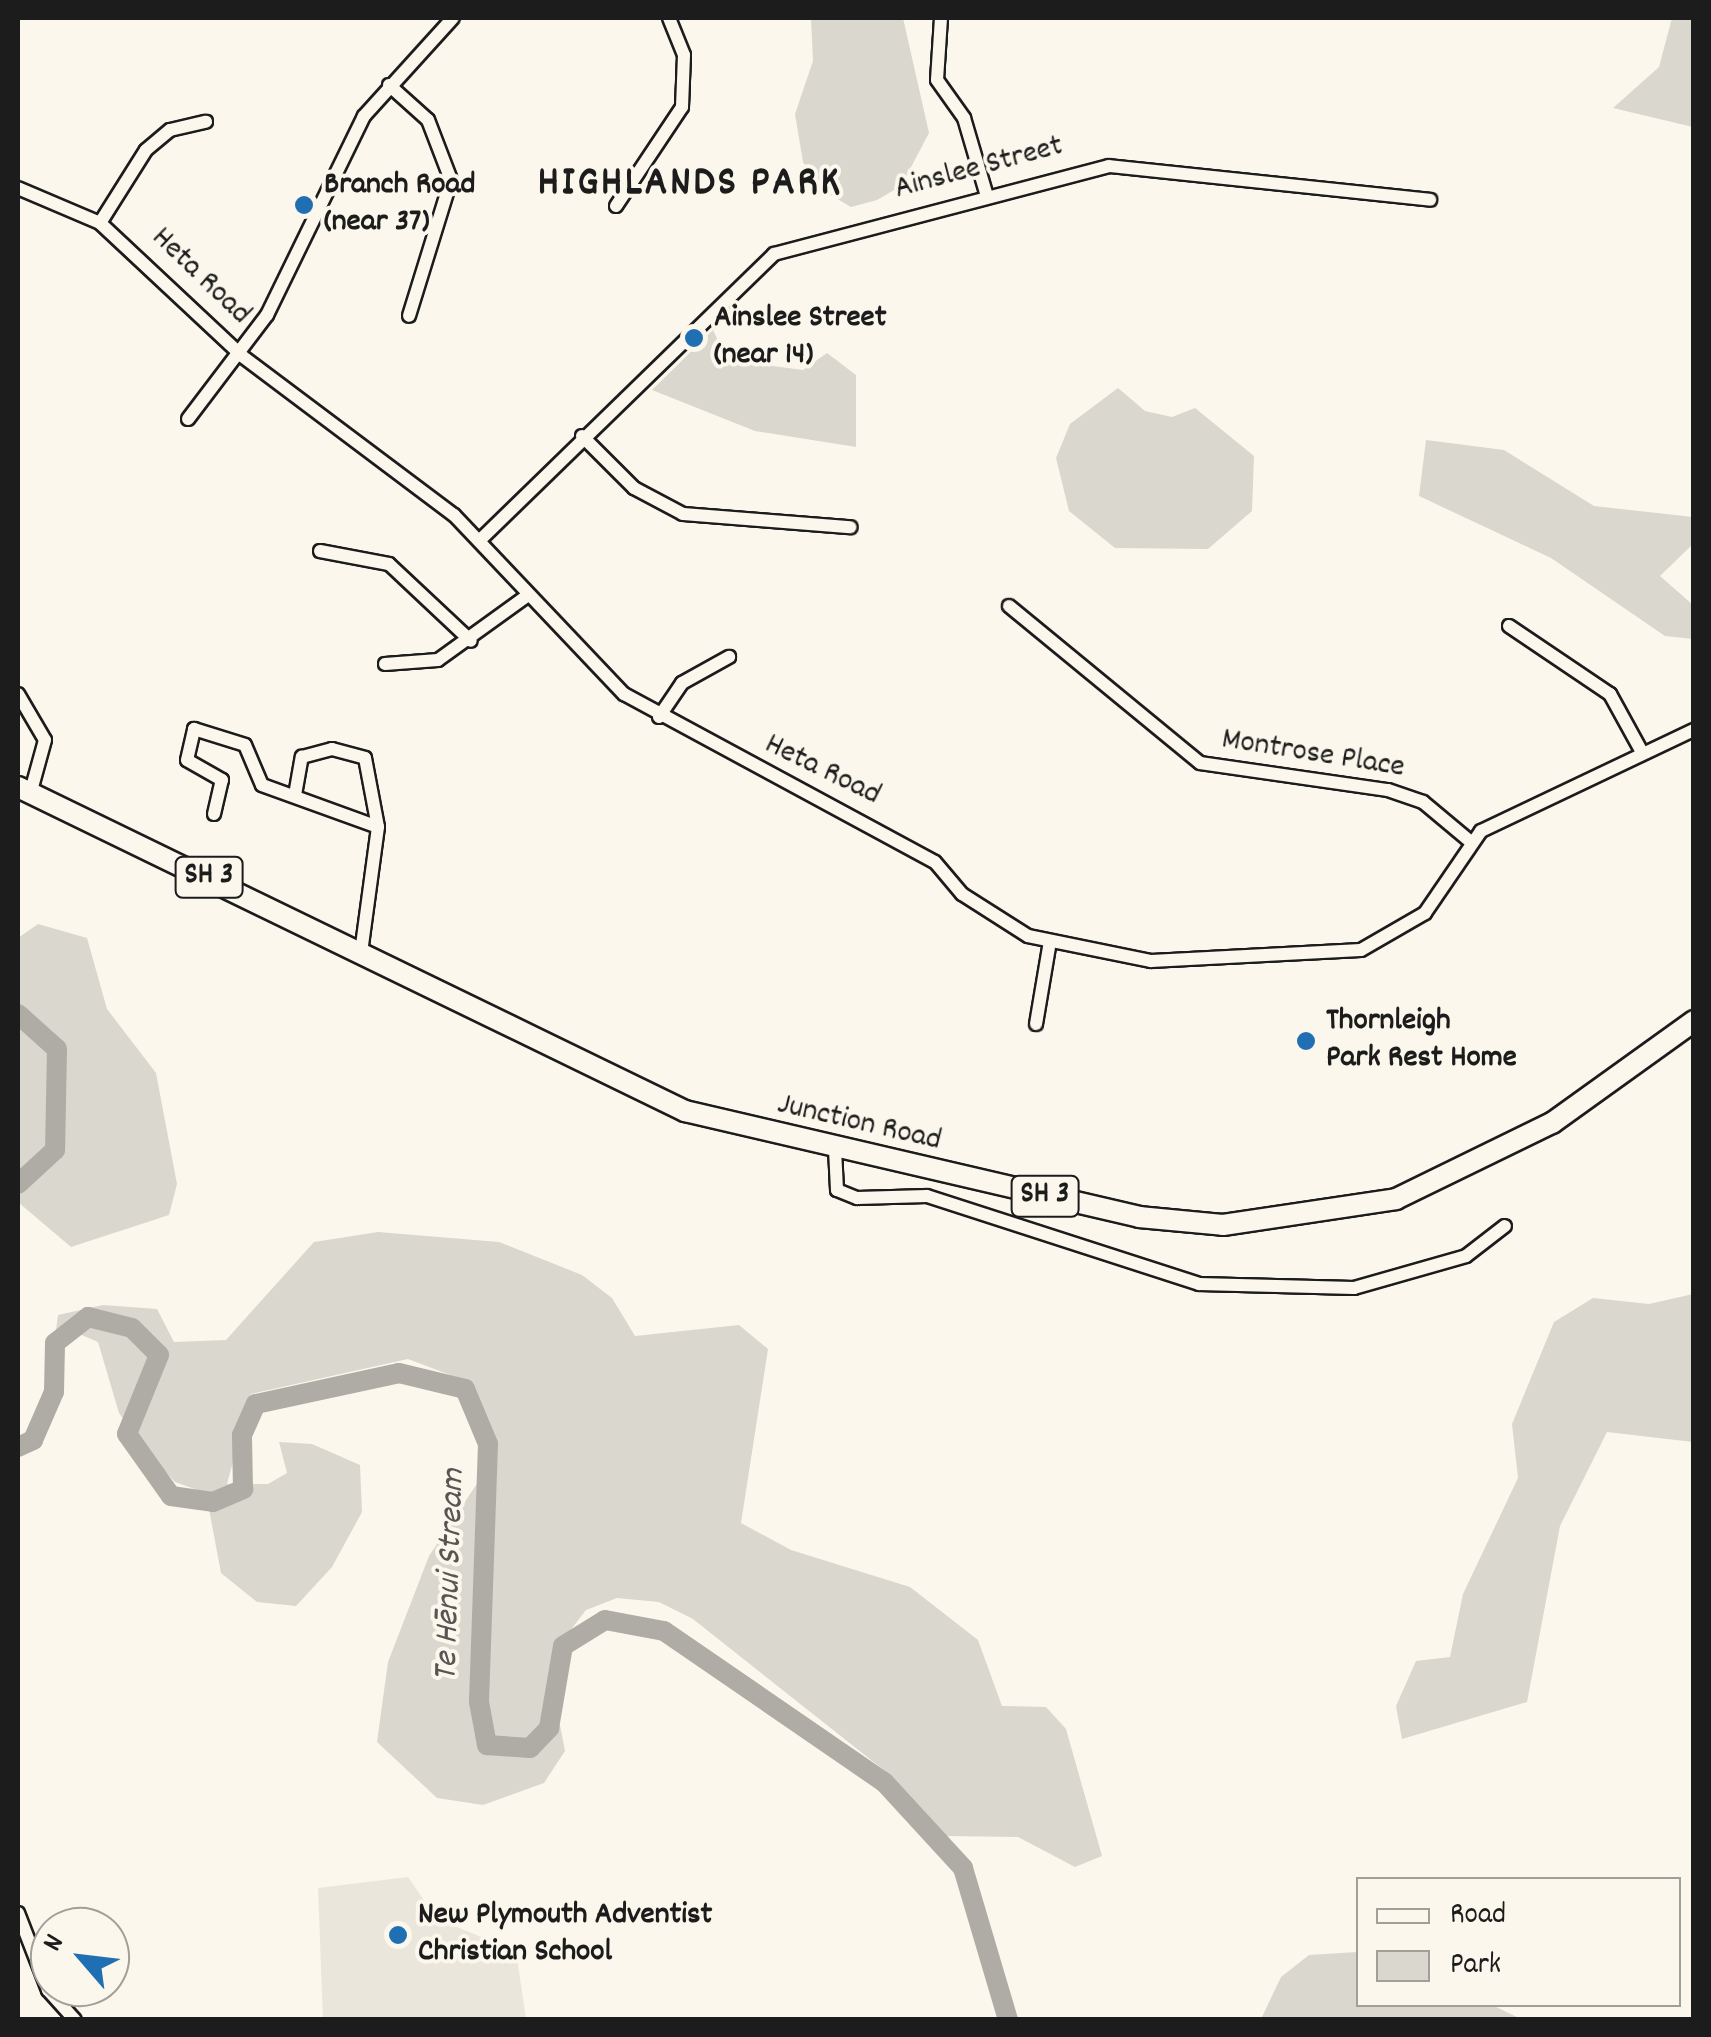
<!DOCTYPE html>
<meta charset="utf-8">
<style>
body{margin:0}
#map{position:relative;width:1711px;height:2037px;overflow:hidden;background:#fbf7ec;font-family:Dekko,sans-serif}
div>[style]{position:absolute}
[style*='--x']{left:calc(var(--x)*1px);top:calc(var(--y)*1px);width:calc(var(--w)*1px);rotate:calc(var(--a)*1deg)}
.built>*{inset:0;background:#eae6dc}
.green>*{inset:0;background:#dad7ce}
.river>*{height:20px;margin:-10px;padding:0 10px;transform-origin:10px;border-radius:10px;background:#afaca5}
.roads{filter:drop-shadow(2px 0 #1c1c1c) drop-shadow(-2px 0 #1c1c1c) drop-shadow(0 2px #1c1c1c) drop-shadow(0 -2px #1c1c1c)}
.minor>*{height:12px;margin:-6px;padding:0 6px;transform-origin:6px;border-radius:6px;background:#fbf7ec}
.trunk>*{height:20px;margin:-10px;padding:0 10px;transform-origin:10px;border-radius:10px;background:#fbf7ec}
.dots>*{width:28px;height:28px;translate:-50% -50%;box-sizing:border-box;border:5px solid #fbf7ec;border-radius:50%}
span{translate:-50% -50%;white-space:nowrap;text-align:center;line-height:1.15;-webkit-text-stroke:8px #fbf7ec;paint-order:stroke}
.shield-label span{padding:2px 8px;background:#fbf7ec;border:2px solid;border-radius:8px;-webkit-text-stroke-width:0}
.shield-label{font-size:30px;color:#1c1c1c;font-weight:700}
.street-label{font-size:32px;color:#1c1c1c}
.poi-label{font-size:32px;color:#1c1c1c;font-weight:700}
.left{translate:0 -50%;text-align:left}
.water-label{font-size:35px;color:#575653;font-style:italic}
.district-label{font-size:42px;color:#1c1c1c;font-weight:700;letter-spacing:2.5px}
.frame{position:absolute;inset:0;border:20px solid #1c1c1c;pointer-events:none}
.legend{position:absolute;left:1356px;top:1877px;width:325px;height:130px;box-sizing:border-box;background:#fbf7ec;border:2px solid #a29f99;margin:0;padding:12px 18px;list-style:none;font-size:30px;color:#1c1c1c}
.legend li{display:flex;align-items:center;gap:20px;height:50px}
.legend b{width:50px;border:2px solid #a29f99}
.north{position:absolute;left:30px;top:1907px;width:100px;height:100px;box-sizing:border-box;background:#fbf7ec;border:2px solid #a29f99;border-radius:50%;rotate:298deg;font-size:28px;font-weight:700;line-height:40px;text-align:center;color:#1c1c1c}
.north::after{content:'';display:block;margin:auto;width:35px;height:45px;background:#1f6fb2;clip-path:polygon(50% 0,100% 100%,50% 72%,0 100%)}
</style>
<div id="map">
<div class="built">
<div style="clip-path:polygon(408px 1877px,437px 1919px,516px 1951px,526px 2019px,323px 2019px,318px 1888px)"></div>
</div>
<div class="green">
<div style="clip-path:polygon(811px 18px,903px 18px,929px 133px,901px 186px,877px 200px,851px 207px,822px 190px,803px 162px,795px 114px,813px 61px)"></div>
<div style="clip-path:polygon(1672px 18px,1693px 18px,1693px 127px,1613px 108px,1659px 67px)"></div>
<div style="clip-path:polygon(713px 330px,727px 360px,803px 370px,827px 353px,856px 375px,856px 447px,755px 431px,652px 390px)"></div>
<div style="clip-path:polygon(1118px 388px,1145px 411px,1172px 417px,1195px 408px,1254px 456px,1252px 511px,1208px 549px,1115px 548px,1069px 511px,1056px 458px,1070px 424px)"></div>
<div style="clip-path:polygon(1426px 440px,1504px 450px,1594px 506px,1693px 517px,1693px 544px,1660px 576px,1693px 605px,1693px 639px,1665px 636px,1551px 558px,1419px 496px)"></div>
<div style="clip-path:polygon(38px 924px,87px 938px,107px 1009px,156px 1073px,177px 1184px,169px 1215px,71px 1247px,18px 1202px,18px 938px)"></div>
<div style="clip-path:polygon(378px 1232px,499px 1242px,582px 1275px,612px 1298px,635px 1336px,739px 1325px,768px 1349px,741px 1523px,791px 1550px,910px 1587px,978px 1640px,1002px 1706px,1046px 1707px,1066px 1729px,1102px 1856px,1075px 1867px,1018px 1837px,945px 1836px,885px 1771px,693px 1619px,659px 1602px,617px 1598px,586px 1610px,563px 1640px,553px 1690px,565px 1751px,544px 1783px,483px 1805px,437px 1798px,377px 1742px,388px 1662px,429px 1556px,486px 1470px,474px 1384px,408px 1359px,251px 1394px,227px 1484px,268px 1484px,287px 1473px,279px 1442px,312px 1444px,360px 1465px,362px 1512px,332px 1567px,296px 1606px,257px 1602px,221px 1573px,206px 1493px,175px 1482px,146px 1450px,119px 1413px,98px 1342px,77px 1333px,53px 1354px,58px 1315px,103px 1305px,157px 1309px,174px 1342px,226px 1340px,314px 1242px)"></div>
<div style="clip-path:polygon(1693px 1294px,1693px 1442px,1607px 1432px,1560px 1526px,1527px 1702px,1402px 1739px,1396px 1706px,1416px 1661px,1450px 1657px,1463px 1594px,1518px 1478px,1512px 1424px,1554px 1322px,1593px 1298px,1649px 1304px)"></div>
<div style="clip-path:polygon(1358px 1952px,1358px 2004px,1492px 2005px,1521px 2019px,1261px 2019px,1281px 1977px,1309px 1955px)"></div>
</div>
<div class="river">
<div style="--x:18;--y:1014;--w:52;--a:41.9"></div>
<div style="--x:57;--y:1049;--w:101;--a:91.1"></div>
<div style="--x:55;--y:1150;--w:50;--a:137.4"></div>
<div style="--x:18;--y:1447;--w:17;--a:-25"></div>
<div style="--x:33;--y:1440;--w:52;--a:-66.4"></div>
<div style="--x:54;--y:1392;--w:49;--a:-88.8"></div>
<div style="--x:55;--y:1343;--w:42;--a:-38.2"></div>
<div style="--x:88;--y:1317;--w:45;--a:14"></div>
<div style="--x:132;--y:1328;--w:38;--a:45"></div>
<div style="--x:159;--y:1355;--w:85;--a:112.1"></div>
<div style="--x:127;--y:1434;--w:76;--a:54.6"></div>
<div style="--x:171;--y:1496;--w:42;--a:8.1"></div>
<div style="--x:213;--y:1502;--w:33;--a:-23"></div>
<div style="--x:243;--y:1489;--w:54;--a:-91.1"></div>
<div style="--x:242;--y:1435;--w:34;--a:-66"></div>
<div style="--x:256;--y:1404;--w:146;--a:-12.2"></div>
<div style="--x:399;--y:1373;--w:68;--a:13.6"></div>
<div style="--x:465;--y:1389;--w:60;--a:67.3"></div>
<div style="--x:488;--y:1444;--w:258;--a:92"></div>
<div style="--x:479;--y:1702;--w:44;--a:79.5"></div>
<div style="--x:487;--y:1745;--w:43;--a:4"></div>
<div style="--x:530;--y:1748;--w:28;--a:-46"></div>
<div style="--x:549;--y:1728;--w:83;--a:-80.3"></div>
<div style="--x:563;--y:1646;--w:49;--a:-31.8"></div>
<div style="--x:605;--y:1620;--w:60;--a:10.6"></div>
<div style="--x:664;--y:1631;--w:267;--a:34.5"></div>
<div style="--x:884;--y:1782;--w:117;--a:47.4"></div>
<div style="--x:963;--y:1868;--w:159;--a:73.5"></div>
</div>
<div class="roads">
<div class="minor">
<div style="--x:941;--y:18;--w:62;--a:93.7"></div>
<div style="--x:937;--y:80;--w:47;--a:54.6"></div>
<div style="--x:964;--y:118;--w:81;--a:73.6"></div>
<div style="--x:389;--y:85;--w:52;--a:41.9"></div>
<div style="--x:428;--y:120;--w:64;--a:69"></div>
<div style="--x:451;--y:180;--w:142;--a:107.2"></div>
<div style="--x:18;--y:188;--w:89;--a:23.1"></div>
<div style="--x:100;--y:223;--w:195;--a:43.1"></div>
<div style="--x:242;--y:356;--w:265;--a:36.9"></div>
<div style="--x:454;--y:515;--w:247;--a:46.5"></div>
<div style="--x:624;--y:694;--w:353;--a:28.4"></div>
<div style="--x:935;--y:862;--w:42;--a:49.8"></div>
<div style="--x:962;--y:894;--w:78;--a:32.5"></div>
<div style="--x:1028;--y:936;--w:126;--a:11.5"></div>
<div style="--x:1151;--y:961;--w:210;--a:-3"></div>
<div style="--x:1361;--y:950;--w:74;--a:-30"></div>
<div style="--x:1425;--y:913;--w:99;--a:-55.7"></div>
<div style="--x:1481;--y:831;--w:236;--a:-25.4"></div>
<div style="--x:616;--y:206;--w:119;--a:-56.3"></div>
<div style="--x:682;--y:107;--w:52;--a:-87.8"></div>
<div style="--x:684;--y:55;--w:40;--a:-112"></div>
<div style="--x:100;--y:223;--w:86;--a:-57.8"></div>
<div style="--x:146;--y:150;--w:31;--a:-40"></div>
<div style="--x:170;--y:130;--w:37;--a:-13"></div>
<div style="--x:188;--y:419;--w:131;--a:-52.8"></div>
<div style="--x:267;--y:315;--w:221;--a:-64"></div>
<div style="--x:364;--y:116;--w:132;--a:-47.8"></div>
<div style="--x:582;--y:436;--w:74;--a:45"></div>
<div style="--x:634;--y:488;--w:55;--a:28"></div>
<div style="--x:683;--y:514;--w:168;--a:4.5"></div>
<div style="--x:481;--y:539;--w:409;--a:-44.2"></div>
<div style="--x:774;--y:254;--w:346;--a:-14.7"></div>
<div style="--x:1109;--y:166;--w:323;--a:6"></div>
<div style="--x:320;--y:551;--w:70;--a:10.7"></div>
<div style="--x:389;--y:564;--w:112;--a:43.2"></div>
<div style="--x:1009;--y:606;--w:247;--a:39.4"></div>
<div style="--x:1200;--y:763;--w:190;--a:8.2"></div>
<div style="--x:1388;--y:790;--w:37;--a:19"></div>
<div style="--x:1423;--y:802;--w:62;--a:39.8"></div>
<div style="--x:1509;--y:626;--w:122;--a:34"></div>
<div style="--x:1610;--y:694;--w:68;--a:61.2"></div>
<div style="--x:385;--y:664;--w:53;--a:-4.3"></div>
<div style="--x:438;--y:660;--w:111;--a:-35.8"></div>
<div style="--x:18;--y:694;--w:53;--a:59.6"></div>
<div style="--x:45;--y:740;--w:53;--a:105.4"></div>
<div style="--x:659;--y:717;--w:41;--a:-55.9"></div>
<div style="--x:682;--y:683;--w:54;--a:-29"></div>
<div style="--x:295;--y:795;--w:39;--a:-80"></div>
<div style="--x:302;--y:757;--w:31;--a:-15"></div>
<div style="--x:332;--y:749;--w:34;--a:15"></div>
<div style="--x:365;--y:758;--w:70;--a:79.3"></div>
<div style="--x:214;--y:814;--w:35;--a:-77"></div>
<div style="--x:222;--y:780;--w:40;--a:-150.3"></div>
<div style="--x:187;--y:760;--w:32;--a:-77"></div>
<div style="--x:194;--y:729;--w:53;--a:17.4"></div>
<div style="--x:245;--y:745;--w:43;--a:67"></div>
<div style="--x:262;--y:785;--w:123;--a:19.9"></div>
<div style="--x:378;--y:827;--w:127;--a:97.7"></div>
<div style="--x:1036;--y:1024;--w:84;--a:-80.4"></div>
<div style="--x:835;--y:1149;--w:41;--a:87.2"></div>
<div style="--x:837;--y:1190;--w:22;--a:22"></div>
<div style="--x:857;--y:1198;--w:70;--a:-1.6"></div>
<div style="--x:927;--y:1196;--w:286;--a:17.9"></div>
<div style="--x:1199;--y:1284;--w:155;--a:1.5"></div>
<div style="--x:1354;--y:1288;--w:116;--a:-15.9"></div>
<div style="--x:1466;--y:1256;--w:49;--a:-37.6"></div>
<div style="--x:18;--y:1913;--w:83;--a:68.7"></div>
<div style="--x:48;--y:1990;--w:40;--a:48"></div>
</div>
<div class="trunk">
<div style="--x:18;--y:787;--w:742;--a:25.91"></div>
<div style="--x:685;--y:1111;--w:466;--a:13.1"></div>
<div style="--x:1139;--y:1217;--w:84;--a:5.4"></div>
<div style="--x:1223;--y:1225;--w:175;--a:-8.5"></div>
<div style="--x:1396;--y:1199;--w:174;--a:-26"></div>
<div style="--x:1552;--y:1123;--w:175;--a:-35.7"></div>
</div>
</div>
<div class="dots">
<div style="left:304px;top:205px;background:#1f6fb2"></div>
<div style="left:694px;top:338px;background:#1f6fb2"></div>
<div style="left:1306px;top:1041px;background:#1f6fb2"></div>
<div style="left:398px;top:1935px;background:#1f6fb2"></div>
</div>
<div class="shield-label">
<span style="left:209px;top:877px">SH 3</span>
<span style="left:1045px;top:1196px">SH 3</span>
</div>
<div class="street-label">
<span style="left:979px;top:169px;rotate:-15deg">Ainslee Street</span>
<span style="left:200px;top:277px;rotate:44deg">Heta Road</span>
<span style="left:1313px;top:755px;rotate:9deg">Montrose Place</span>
<span style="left:822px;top:771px;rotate:26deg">Heta Road</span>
<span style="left:859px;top:1124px;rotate:13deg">Junction Road</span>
</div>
<div class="poi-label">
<span class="left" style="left:324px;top:205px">Branch Road<br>(near 37)</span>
<span class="left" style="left:714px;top:338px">Ainslee Street<br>(near 14)</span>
<span class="left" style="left:1326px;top:1041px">Thornleigh<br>Park Rest Home</span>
<span class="left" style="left:418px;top:1935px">New Plymouth Adventist<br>Christian School</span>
</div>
<div class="water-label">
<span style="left:451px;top:1575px;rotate:-88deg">Te Hēnui Stream</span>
</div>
<div class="district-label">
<span style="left:690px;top:185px">HIGHLANDS PARK</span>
</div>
<div class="frame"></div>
<ul class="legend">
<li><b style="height:12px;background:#fbf7ec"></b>Road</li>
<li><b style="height:28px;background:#dad7ce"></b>Park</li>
</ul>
<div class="north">N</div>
</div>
